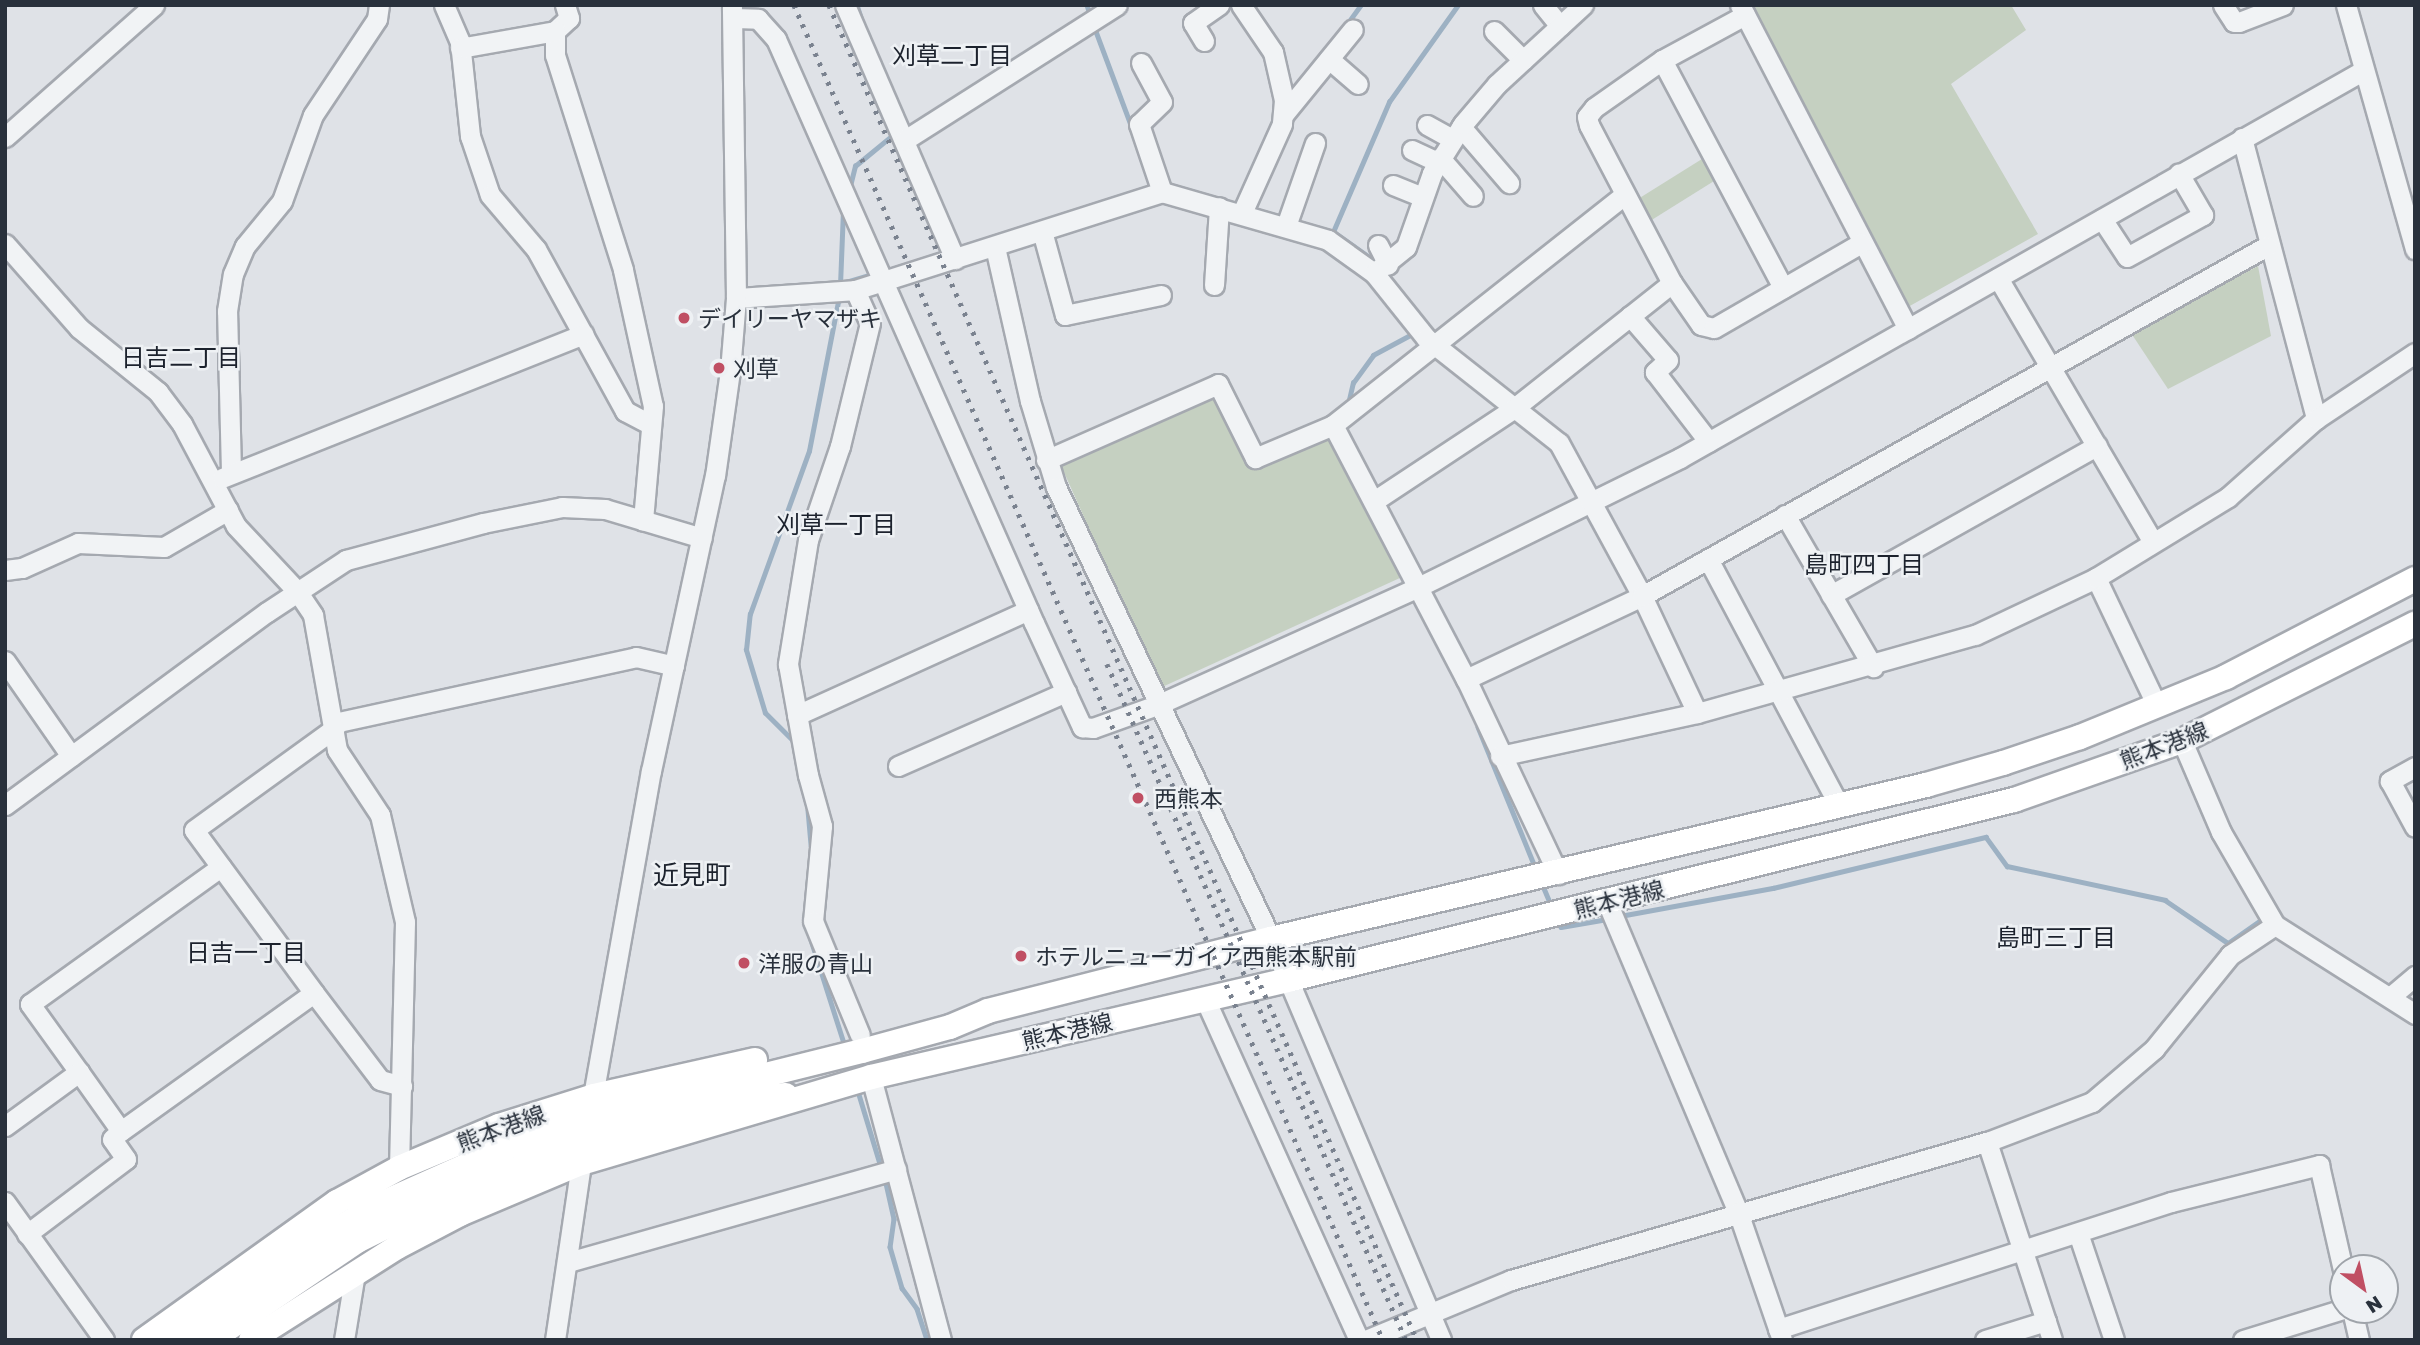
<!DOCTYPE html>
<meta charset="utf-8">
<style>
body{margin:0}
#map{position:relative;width:2420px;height:1345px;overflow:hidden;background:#dfe2e7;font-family:"Golos Text","Noto Sans JP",sans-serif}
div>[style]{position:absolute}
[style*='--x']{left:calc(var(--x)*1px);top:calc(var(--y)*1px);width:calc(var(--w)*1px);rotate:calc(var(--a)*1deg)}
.green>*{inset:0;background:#c5d0c1;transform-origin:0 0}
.stream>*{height:4.5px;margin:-2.25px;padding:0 2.25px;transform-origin:2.25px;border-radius:2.25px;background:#9db1c3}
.roads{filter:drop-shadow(2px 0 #a5a9b0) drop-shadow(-2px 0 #a5a9b0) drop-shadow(0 2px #a5a9b0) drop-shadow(0 -2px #a5a9b0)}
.minor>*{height:19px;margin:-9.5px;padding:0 9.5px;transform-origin:9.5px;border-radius:9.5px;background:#f1f3f5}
.major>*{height:24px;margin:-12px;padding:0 12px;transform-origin:12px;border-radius:12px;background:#fff}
.rail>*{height:4.5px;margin-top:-2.25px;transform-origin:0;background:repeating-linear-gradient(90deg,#7a828f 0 3.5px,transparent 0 10.5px)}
.dots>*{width:19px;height:19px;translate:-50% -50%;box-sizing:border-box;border:4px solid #eef1f4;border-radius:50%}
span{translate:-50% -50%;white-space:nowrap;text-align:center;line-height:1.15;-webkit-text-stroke:5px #eef1f4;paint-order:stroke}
.poi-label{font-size:23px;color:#29313c}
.left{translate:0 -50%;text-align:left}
.street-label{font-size:23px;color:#29313c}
.neighbourhood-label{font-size:24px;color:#1c222d}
.quarter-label{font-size:26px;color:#1c222d}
.frame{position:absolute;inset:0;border:7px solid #29313c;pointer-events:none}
.north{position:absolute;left:2329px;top:1254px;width:70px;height:70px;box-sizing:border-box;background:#eef1f4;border:2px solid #9fa4aa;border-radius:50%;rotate:147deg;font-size:19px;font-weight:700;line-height:28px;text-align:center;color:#29313c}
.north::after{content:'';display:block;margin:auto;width:24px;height:32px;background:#c04f63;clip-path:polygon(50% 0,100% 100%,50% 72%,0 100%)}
</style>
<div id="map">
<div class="green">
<div style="clip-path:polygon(1752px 5px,2011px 5px,2026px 30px,1951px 84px,2038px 234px,1908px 307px)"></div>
<div style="left:1702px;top:159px;width:25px;height:75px;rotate:58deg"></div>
<div style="clip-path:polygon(2258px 266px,2271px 336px,2168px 389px,2131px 333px)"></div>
<div style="clip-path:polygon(1216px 388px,1255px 468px,1328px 437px,1402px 577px,1160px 688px,1059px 461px)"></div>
</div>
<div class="stream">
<div style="--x:857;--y:5;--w:20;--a:72"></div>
<div style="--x:1087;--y:5;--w:9;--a:72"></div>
<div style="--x:1347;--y:24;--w:24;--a:-54"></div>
<div style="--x:1094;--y:26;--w:106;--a:69.5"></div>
<div style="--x:849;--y:190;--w:25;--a:-76"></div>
<div style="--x:855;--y:166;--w:50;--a:-39.4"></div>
<div style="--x:1377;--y:263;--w:54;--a:-144.8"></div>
<div style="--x:1333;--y:232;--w:142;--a:-66.7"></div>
<div style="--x:1389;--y:102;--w:119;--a:-54.6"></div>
<div style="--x:846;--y:282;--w:24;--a:-17"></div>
<div style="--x:840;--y:285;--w:74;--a:-87.7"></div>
<div style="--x:1348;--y:404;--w:22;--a:-77"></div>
<div style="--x:1353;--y:383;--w:34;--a:-54"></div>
<div style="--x:1373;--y:355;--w:47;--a:-28.2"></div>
<div style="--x:1478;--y:727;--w:153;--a:67.8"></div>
<div style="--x:795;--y:743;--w:42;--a:-135"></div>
<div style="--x:765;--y:713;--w:66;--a:-106.8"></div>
<div style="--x:746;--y:650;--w:36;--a:-84"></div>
<div style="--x:750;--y:614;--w:173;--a:-70.1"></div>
<div style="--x:809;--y:451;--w:157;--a:-79"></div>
<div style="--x:808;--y:810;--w:36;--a:85"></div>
<div style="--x:1543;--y:886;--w:23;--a:67"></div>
<div style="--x:1620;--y:916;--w:156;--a:-10.4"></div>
<div style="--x:1773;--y:888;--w:219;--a:-13.5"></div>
<div style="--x:1986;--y:837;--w:36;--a:54"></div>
<div style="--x:2007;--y:866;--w:162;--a:12.1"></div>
<div style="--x:2165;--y:900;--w:76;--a:34.3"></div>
<div style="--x:2228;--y:943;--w:39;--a:-35"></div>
<div style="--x:2260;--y:921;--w:7;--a:45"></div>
<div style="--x:805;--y:921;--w:131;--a:72.3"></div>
<div style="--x:1559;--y:921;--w:6;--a:72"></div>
<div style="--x:1561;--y:927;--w:48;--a:-9.7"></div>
<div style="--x:857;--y:1088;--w:83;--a:73.1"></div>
<div style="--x:885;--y:1179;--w:41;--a:77.3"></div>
<div style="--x:894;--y:1219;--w:28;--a:98"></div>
<div style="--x:890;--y:1247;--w:43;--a:73.7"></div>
<div style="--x:902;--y:1288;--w:26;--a:54"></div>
<div style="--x:917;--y:1309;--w:33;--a:72"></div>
</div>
<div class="roads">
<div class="minor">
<div style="--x:444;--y:5;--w:40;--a:66.6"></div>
<div style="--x:460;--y:42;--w:95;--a:83.9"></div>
<div style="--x:470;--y:136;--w:62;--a:71.3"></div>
<div style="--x:490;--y:195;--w:71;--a:49.6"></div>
<div style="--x:536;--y:249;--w:185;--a:61.2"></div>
<div style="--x:625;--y:411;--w:27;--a:28"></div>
<div style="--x:565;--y:5;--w:14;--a:73"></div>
<div style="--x:569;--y:18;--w:19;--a:137"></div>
<div style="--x:555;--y:31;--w:24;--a:90"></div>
<div style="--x:555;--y:55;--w:225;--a:72.4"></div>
<div style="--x:623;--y:270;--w:139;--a:77.6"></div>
<div style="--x:653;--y:406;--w:115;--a:95"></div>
<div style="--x:845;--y:5;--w:277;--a:66.6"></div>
<div style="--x:1241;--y:5;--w:57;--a:55.8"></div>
<div style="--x:1273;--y:52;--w:49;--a:77.1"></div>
<div style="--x:1284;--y:100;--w:24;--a:95"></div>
<div style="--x:1282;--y:124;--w:98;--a:114.2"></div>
<div style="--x:1543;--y:5;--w:27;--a:51"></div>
<div style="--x:1740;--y:5;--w:365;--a:62.6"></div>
<div style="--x:2223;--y:5;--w:20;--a:57"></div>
<div style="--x:2234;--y:22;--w:5;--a:0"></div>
<div style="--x:2239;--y:22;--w:47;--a:-21.1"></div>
<div style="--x:2346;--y:5;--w:254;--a:74.2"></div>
<div style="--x:1745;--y:15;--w:94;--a:151.5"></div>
<div style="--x:1662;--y:60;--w:83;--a:144.8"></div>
<div style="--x:1594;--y:108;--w:11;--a:128"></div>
<div style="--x:1587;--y:117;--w:8;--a:76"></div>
<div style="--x:1589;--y:125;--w:178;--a:62.3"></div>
<div style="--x:1672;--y:283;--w:51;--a:55.4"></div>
<div style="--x:1701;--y:325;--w:13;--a:13"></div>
<div style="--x:1714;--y:328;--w:170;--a:-30"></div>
<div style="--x:735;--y:18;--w:23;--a:2"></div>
<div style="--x:758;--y:19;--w:27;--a:48"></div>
<div style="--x:776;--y:39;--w:638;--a:66.17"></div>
<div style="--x:1034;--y:623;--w:115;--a:65.2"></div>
<div style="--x:1082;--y:727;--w:11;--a:5"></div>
<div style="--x:1093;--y:728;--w:68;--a:-19.8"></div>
<div style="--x:1157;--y:705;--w:286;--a:-24.3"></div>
<div style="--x:1418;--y:587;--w:292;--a:-26.2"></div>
<div style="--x:1680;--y:458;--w:786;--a:-29.56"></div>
<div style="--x:1494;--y:31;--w:41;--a:45"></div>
<div style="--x:1204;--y:41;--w:21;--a:-121"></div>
<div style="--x:1193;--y:23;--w:32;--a:-35"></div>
<div style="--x:460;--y:48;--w:97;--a:-10.1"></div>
<div style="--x:1329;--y:59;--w:38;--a:41"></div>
<div style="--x:1662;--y:60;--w:258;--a:62"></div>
<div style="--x:1141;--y:63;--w:44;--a:61.7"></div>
<div style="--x:1162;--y:102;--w:32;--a:136"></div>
<div style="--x:1139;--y:124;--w:72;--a:71.3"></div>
<div style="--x:1284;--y:114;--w:109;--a:-50.9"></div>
<div style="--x:1427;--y:125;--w:29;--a:29"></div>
<div style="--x:1461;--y:127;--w:74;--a:49.4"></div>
<div style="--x:5;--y:137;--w:199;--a:-41.5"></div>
<div style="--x:2242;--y:138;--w:291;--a:75.2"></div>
<div style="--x:905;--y:140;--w:251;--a:-32.5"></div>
<div style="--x:1412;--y:150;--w:29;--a:25"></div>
<div style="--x:1440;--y:158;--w:50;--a:49"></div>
<div style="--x:1393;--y:185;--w:32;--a:22"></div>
<div style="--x:2102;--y:219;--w:45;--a:56.7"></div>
<div style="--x:2127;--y:257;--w:87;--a:-28.9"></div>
<div style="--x:2203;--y:215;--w:48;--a:-120.3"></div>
<div style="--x:1286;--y:226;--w:88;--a:-70.7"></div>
<div style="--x:1042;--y:231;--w:87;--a:74.7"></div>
<div style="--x:1065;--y:315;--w:98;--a:-11.8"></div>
<div style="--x:5;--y:244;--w:112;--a:48.6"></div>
<div style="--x:79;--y:328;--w:102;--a:39"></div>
<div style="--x:158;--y:392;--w:40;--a:53"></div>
<div style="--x:182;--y:424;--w:115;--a:62.1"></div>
<div style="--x:236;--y:526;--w:89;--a:46.8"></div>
<div style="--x:297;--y:591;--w:29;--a:56"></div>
<div style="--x:313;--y:615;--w:137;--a:79.9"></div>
<div style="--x:337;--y:750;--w:78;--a:56.5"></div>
<div style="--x:380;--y:815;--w:110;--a:76.8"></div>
<div style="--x:405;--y:922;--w:246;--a:91.4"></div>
<div style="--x:1378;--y:245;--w:22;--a:63"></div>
<div style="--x:995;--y:247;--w:158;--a:77.2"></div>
<div style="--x:1030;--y:401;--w:90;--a:73.2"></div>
<div style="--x:1056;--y:487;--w:501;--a:64.56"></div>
<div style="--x:1271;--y:939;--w:436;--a:67"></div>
<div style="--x:1374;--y:273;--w:41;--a:-39.1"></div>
<div style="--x:1406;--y:247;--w:78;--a:-70.6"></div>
<div style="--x:1432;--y:173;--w:58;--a:-57.7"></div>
<div style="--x:1463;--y:124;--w:52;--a:-49.6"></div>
<div style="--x:1497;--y:84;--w:117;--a:-42.6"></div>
<div style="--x:1998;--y:278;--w:306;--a:59.6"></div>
<div style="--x:1214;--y:285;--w:78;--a:-86.3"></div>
<div style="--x:855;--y:290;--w:36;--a:66"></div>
<div style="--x:870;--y:323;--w:127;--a:103.7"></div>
<div style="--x:840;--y:446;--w:99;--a:108.8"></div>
<div style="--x:808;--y:540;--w:126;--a:99.2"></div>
<div style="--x:788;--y:664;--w:113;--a:79.8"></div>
<div style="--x:808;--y:775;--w:53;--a:74.6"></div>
<div style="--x:822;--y:826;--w:95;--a:95.4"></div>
<div style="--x:813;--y:921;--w:123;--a:67.6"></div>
<div style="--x:736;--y:298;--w:119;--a:-3.8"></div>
<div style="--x:855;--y:290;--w:322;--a:-17.7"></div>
<div style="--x:1162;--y:192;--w:173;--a:16.1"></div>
<div style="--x:1328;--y:240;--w:57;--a:35.7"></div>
<div style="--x:1374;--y:273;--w:83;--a:51.3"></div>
<div style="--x:1426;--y:338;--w:169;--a:38.3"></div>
<div style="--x:1559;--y:443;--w:174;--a:61.5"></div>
<div style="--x:1642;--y:596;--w:129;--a:64.8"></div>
<div style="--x:1630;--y:316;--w:58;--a:49.2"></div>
<div style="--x:1668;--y:360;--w:18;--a:137"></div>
<div style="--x:1655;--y:372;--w:88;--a:52.4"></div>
<div style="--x:1333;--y:425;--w:287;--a:62.4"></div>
<div style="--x:1466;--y:679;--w:216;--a:64.7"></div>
<div style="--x:1046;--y:460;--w:188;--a:-23.8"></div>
<div style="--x:1218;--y:384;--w:83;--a:63.4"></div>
<div style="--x:1255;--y:458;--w:85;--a:-22.9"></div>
<div style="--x:1333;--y:425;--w:371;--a:-38.3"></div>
<div style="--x:231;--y:472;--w:161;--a:-91.4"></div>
<div style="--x:227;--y:311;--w:37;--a:-81"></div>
<div style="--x:233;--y:274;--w:30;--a:-67"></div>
<div style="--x:245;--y:246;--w:58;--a:-50.6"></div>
<div style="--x:282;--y:201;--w:91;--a:-70.2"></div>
<div style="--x:313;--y:115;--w:115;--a:-56.3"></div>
<div style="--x:377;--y:19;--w:14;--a:-82"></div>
<div style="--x:222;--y:478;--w:389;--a:-21.7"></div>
<div style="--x:1374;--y:501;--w:167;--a:-33.5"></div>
<div style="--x:1513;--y:409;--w:203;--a:-38.4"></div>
<div style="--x:1785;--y:515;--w:176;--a:59.9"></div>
<div style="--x:1708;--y:559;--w:279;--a:62"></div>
<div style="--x:5;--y:570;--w:17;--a:-7"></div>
<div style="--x:22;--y:568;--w:61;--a:-24.1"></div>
<div style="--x:78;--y:543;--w:86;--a:2.7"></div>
<div style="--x:164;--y:547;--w:74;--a:-30"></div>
<div style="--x:2096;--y:578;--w:142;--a:64.5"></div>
<div style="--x:1831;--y:595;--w:305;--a:-29.3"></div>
<div style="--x:5;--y:661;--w:116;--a:55.2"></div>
<div style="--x:1466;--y:679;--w:195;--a:-25.2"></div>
<div style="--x:1642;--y:596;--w:716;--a:-29.25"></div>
<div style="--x:797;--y:715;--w:254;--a:-24.4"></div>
<div style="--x:334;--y:723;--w:309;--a:-12.3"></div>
<div style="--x:636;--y:657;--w:39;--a:13"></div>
<div style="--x:2182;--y:741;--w:99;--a:66.8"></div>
<div style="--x:2221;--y:832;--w:108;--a:59.9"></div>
<div style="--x:1500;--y:756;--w:202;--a:-12.3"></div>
<div style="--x:1697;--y:713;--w:289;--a:-15.7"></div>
<div style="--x:1975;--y:635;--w:134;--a:-25.2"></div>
<div style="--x:2096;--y:578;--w:155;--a:-31.5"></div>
<div style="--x:2228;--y:497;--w:118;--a:-41.6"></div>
<div style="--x:2316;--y:419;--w:119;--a:-33.7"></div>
<div style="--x:898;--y:766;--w:184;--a:-23.8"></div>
<div style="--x:2415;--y:767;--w:29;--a:151"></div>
<div style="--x:2390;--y:781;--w:52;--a:61.5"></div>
<div style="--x:5;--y:805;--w:325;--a:-36.4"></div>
<div style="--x:267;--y:612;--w:95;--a:-33.4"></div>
<div style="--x:346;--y:560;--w:142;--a:-15.1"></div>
<div style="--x:483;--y:523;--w:81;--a:-11.4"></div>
<div style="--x:562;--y:507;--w:43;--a:2.7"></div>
<div style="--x:605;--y:509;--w:101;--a:16.6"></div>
<div style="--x:1607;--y:902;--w:337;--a:67.1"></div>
<div style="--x:1738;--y:1212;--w:135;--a:71"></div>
<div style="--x:314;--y:993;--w:202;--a:-126.4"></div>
<div style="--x:194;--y:830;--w:174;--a:-35.9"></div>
<div style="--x:2390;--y:997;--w:33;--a:-40"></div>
<div style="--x:1205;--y:999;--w:374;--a:65.7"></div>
<div style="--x:79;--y:1072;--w:84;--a:-125.8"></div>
<div style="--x:30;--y:1004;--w:235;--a:-35.7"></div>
<div style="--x:871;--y:1077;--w:272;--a:75.1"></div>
<div style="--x:591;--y:1107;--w:341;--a:-79.9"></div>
<div style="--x:651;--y:771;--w:302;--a:-77.8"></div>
<div style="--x:715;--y:476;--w:106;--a:-81.9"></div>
<div style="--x:730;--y:371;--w:73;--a:-85.3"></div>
<div style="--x:736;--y:298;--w:291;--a:-90.8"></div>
<div style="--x:5;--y:1126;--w:92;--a:-36.1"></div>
<div style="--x:79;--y:1072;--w:72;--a:54.6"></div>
<div style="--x:121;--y:1131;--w:237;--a:-35.6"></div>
<div style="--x:314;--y:993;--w:109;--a:52.8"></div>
<div style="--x:380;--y:1080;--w:23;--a:15"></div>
<div style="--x:1987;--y:1142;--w:208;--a:71.8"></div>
<div style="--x:5;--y:1202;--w:170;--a:54.3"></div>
<div style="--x:2078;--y:1233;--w:113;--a:71.4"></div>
<div style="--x:27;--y:1234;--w:124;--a:-37.1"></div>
<div style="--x:126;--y:1159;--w:24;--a:-125"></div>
<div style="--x:112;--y:1139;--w:16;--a:-43"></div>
<div style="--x:568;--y:1262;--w:341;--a:-15.8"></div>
<div style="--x:2352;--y:1310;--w:31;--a:77"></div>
<div style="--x:1778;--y:1329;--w:413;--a:-17.9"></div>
<div style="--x:2171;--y:1202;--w:153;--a:-14"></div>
<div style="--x:2319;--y:1165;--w:108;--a:77.1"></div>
<div style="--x:344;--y:1340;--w:68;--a:-80.7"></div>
<div style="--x:555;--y:1340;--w:191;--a:-81.6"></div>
<div style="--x:1366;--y:1340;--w:157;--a:-22.5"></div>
<div style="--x:1511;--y:1280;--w:496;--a:-16.2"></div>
<div style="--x:1987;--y:1142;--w:112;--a:-20.9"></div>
<div style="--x:2092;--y:1102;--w:82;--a:-40.5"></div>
<div style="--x:2154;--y:1049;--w:121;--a:-51"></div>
<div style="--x:2230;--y:955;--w:54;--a:-33.7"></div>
<div style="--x:2275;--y:925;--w:166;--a:32.4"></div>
<div style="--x:1985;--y:1340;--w:64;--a:-17.3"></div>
<div style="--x:2243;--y:1340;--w:105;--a:-17.2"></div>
</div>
<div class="major">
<div style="--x:144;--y:1340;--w:237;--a:-35.6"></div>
<div style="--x:337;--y:1202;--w:71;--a:-28.7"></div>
<div style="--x:399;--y:1168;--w:108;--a:-22.8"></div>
<div style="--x:499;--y:1126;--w:100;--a:-17.5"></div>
<div style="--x:594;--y:1096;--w:165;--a:-12.6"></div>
<div style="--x:176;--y:1340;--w:171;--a:-35"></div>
<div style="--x:316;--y:1242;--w:70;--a:-31"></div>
<div style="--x:376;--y:1206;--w:145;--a:-24.1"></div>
<div style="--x:508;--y:1147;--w:86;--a:-19.1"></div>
<div style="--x:589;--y:1119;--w:281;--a:-14"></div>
<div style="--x:862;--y:1051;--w:91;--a:-15.3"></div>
<div style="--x:950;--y:1027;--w:41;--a:-22.8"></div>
<div style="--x:988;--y:1011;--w:292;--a:-14.3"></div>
<div style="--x:1271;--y:939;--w:673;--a:-13.23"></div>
<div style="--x:1926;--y:785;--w:80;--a:-15.9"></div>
<div style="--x:2003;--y:763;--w:81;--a:-18.7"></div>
<div style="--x:2080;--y:737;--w:158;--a:-22.3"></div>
<div style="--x:2226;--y:677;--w:213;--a:-27.4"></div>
<div style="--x:211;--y:1340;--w:176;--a:-34.1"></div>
<div style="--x:357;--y:1241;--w:106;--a:-26.3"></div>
<div style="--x:452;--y:1194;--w:143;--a:-21.4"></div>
<div style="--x:585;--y:1142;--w:132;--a:-17.6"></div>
<div style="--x:711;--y:1102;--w:75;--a:-5.3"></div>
<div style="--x:251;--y:1340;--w:173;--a:-32.5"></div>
<div style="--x:397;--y:1247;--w:71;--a:-27.6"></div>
<div style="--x:460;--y:1214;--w:131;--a:-22.9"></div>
<div style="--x:581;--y:1163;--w:302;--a:-16.5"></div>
<div style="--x:871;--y:1077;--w:427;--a:-13.1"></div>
<div style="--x:1287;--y:980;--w:749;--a:-13.91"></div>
<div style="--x:2014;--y:800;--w:178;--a:-19.4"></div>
<div style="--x:2182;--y:741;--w:261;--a:-26.7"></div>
</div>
</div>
<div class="rail">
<div style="--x:794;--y:5;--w:1459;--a:66.19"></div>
<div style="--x:829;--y:5;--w:1459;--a:66.23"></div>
<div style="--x:1107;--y:664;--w:739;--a:66.14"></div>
</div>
<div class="dots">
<div style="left:684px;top:318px;background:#c04f63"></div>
<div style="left:719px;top:368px;background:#c04f63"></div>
<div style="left:1138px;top:798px;background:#c04f63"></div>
<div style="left:1021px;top:956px;background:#c04f63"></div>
<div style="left:744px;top:963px;background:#c04f63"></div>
</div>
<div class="poi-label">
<span class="left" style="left:698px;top:318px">デイリーヤマザキ</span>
<span class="left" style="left:733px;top:368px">刈草</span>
<span class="left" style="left:1154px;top:798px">西熊本</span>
<span class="left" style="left:1035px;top:956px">ホテルニューガイア西熊本駅前</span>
<span class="left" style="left:758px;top:963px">洋服の青山</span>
</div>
<div class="street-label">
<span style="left:2164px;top:745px;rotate:-21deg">熊本港線</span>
<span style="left:1619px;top:899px;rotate:-14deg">熊本港線</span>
<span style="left:1067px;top:1031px;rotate:-13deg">熊本港線</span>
<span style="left:501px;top:1128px;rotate:-20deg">熊本港線</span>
</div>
<div class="neighbourhood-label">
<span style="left:952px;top:55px">刈草二丁目</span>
<span style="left:181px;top:357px">日吉二丁目</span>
<span style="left:836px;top:524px">刈草一丁目</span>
<span style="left:1864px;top:564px">島町四丁目</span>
<span style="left:2056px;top:937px">島町三丁目</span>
<span style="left:246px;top:952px">日吉一丁目</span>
</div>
<div class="quarter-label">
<span style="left:692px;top:875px">近見町</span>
</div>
<div class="frame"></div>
<div class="north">N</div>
</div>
